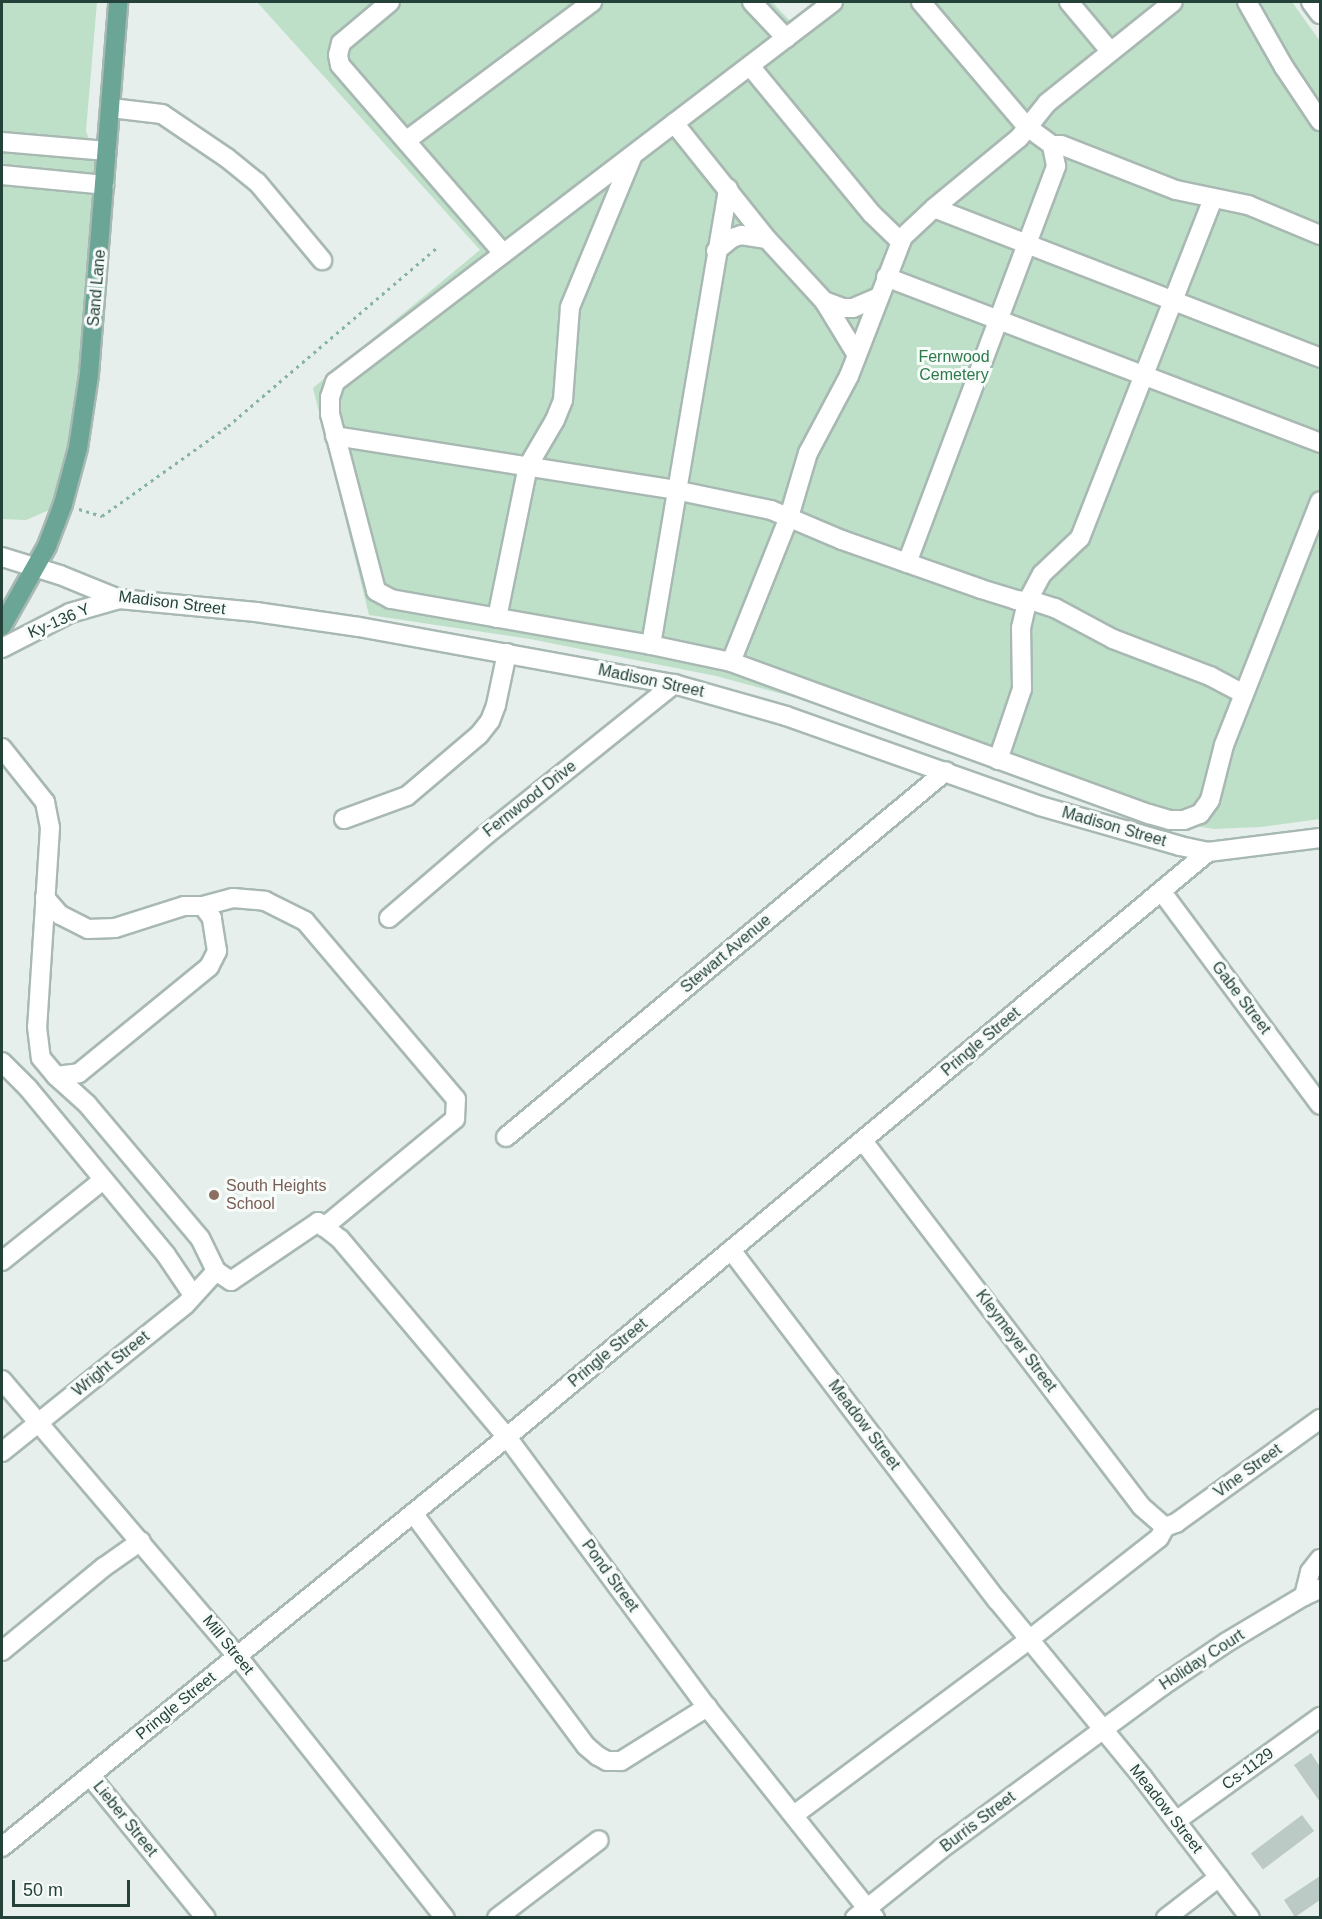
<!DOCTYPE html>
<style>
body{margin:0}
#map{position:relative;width:1322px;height:1919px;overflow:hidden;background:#e6efeb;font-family:Helvetica,sans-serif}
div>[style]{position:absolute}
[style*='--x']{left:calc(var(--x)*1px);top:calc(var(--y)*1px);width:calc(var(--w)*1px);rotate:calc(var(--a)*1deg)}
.green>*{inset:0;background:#bfe0c8}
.building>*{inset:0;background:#bbcac4;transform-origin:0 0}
.path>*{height:3px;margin-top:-1.5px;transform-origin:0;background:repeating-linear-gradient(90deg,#86b3a5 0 3px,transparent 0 7.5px)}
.roads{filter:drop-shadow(2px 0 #a8b8b2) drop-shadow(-2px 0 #a8b8b2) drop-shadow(0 2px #a8b8b2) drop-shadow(0 -2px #a8b8b2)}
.minor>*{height:18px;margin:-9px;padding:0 9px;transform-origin:9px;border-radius:9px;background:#fff}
.major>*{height:18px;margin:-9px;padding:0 9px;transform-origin:9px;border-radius:9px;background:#6aa596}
.dots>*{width:16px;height:16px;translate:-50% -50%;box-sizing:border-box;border:3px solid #f7fbf9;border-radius:50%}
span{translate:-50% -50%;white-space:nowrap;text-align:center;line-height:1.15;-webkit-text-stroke:6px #f7fbf9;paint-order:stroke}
.street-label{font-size:16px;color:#24423a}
.park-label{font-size:16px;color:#2d7a4b}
.education-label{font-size:16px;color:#785e54}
.left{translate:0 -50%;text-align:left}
.frame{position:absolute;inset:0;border:3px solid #24423a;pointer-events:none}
.scale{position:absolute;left:12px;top:1880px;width:118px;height:27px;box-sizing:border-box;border:3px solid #24423a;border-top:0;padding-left:8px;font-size:18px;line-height:21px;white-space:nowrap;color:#24423a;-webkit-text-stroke:4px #f7fbf9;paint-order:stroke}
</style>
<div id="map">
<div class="green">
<div style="clip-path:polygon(2px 2px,97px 2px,86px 131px,105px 185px,63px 504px,26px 520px,2px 519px)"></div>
<div style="clip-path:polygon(257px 2px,772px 2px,790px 21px,813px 2px,1292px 2px,1320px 41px,1320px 819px,1261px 827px,1214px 829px,1119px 814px,804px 700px,716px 676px,530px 639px,369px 615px,313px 388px,480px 250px)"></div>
</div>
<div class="building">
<div style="clip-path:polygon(1311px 1753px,1320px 1767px,1320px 1802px,1294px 1765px)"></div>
<div style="left:1302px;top:1815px;width:20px;height:64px;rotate:53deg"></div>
<div style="clip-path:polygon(1320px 1876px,1320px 1900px,1295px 1917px,1284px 1900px)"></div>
</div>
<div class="path">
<div style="--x:79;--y:509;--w:24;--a:17"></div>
<div style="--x:102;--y:516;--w:155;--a:-35.5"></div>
<div style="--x:228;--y:426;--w:277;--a:-40.5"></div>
</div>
<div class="roads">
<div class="minor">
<div style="--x:390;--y:2;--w:64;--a:140.1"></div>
<div style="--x:341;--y:43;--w:12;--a:104"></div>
<div style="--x:338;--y:55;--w:10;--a:79"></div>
<div style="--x:340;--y:65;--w:249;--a:49.1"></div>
<div style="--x:752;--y:2;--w:50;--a:46.6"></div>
<div style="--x:833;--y:2;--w:626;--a:142.65"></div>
<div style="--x:335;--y:382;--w:16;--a:108"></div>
<div style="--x:330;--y:397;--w:17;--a:90"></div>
<div style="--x:330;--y:414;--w:183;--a:75.4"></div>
<div style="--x:376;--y:591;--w:17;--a:28"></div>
<div style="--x:391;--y:599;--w:264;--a:10"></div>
<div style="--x:651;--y:645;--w:82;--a:12"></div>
<div style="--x:731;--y:662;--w:445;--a:20"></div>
<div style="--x:1149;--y:814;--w:22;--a:16"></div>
<div style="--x:1170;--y:820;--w:14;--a:0"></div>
<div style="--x:1184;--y:820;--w:17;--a:-21"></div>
<div style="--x:1200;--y:814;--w:17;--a:-54"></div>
<div style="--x:1210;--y:800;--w:57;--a:-75.7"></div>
<div style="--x:1224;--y:745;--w:262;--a:-68.5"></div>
<div style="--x:1069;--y:2;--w:64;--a:50.1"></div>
<div style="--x:1247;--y:2;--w:75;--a:60.4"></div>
<div style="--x:1284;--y:67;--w:65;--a:56.3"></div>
<div style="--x:1311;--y:2;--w:15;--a:53"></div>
<div style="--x:750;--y:66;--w:192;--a:50.5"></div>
<div style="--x:872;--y:214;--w:40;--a:44"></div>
<div style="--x:111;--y:108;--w:51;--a:6.7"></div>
<div style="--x:162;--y:114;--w:78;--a:34.1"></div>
<div style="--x:227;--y:158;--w:38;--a:39"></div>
<div style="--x:257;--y:182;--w:102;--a:50.2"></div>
<div style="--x:674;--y:123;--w:149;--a:51.3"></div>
<div style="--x:767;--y:239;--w:84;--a:47.4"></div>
<div style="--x:824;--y:301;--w:20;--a:20"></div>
<div style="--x:843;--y:308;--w:10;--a:0"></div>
<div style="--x:853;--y:308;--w:28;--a:-23"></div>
<div style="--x:407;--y:140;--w:231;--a:-36.7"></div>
<div style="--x:2;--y:142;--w:105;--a:4.9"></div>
<div style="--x:1052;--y:145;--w:9;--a:0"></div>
<div style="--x:1061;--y:145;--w:123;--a:21.4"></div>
<div style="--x:1176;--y:190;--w:74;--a:11.8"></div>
<div style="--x:1248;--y:205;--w:78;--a:22.6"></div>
<div style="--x:2;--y:175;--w:103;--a:5.5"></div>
<div style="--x:934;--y:208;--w:414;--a:21.2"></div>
<div style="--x:716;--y:251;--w:21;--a:-39"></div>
<div style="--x:732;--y:238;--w:9;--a:-18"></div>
<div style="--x:741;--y:235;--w:26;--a:9"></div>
<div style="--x:886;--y:277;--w:465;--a:20.9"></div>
<div style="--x:824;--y:301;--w:63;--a:58.6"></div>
<div style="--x:335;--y:436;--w:344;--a:9"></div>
<div style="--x:675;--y:490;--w:98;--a:11.8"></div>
<div style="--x:771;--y:510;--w:77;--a:22.9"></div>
<div style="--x:842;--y:540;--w:147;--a:19.4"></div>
<div style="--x:981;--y:589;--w:37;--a:17"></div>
<div style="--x:1016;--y:600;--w:20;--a:6"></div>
<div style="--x:1036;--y:602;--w:20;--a:18"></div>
<div style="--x:1055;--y:608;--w:66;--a:28.1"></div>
<div style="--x:1113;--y:639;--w:104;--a:20.9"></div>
<div style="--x:1210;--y:676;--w:38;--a:28"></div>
<div style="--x:2;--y:557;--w:61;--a:17.2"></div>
<div style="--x:60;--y:575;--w:64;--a:22.1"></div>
<div style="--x:119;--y:599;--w:138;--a:5.4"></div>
<div style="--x:256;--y:612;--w:104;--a:8.3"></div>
<div style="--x:359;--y:627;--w:320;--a:10.3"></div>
<div style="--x:674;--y:684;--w:116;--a:15.9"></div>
<div style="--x:786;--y:716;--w:269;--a:19.5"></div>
<div style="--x:1040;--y:806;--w:146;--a:15.9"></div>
<div style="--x:1180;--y:846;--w:29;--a:12"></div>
<div style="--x:1208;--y:852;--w:113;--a:-7.1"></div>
<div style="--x:907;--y:563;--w:424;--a:-69.4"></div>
<div style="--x:1056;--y:166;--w:21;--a:-101"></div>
<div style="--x:1052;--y:145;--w:31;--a:-144"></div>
<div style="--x:1027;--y:127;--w:164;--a:-130.3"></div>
<div style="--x:497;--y:618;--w:155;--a:-78.5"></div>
<div style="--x:528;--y:466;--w:53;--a:-59.6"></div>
<div style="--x:555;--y:420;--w:22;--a:-68"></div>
<div style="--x:563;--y:400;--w:93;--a:-85.7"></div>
<div style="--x:570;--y:307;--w:162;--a:-67.5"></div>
<div style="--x:651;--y:645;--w:463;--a:-80.4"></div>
<div style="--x:2;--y:648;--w:76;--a:-27.2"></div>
<div style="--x:70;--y:613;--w:51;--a:-15.9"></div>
<div style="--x:731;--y:662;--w:156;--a:-68.2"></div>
<div style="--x:789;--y:517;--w:67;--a:-73.5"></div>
<div style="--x:808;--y:453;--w:87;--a:-62"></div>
<div style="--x:849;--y:376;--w:149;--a:-68.8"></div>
<div style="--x:903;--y:237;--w:42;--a:-43.1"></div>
<div style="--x:934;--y:208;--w:110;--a:-39.5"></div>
<div style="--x:1019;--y:138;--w:45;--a:-51.3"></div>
<div style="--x:1047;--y:103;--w:161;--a:-38.7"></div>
<div style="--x:2;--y:748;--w:69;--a:51.5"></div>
<div style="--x:45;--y:802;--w:26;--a:79"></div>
<div style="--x:50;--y:828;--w:199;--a:93.7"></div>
<div style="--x:37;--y:1027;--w:31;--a:83"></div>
<div style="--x:41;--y:1058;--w:23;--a:50"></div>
<div style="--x:56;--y:1076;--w:23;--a:-7"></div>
<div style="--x:79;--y:1073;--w:168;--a:-39.2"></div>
<div style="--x:209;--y:967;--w:18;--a:-63"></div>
<div style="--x:217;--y:951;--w:33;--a:-99"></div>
<div style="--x:212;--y:918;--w:15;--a:-127"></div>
<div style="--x:203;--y:906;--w:19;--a:180"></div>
<div style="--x:184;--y:906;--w:72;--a:162.3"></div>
<div style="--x:115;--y:928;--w:27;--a:178"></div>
<div style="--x:88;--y:929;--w:31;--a:-153"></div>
<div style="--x:60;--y:915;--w:23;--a:-131"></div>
<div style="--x:998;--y:760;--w:75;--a:-71.3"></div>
<div style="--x:1022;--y:689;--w:61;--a:-90.9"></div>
<div style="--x:1021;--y:628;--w:27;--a:-77"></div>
<div style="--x:1027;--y:602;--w:32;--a:-62"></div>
<div style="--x:1042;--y:574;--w:52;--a:-43.5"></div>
<div style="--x:1080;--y:538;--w:364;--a:-68.6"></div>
<div style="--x:344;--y:819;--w:67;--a:-20.1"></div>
<div style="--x:407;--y:796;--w:94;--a:-40.3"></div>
<div style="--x:479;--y:735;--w:18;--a:-52"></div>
<div style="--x:490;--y:721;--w:17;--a:-69"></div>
<div style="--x:496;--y:705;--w:53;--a:-78.1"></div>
<div style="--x:1162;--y:892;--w:265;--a:53.4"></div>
<div style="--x:203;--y:906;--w:31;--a:-15"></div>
<div style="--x:233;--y:898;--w:32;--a:5"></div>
<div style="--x:265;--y:901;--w:45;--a:26.6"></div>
<div style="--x:305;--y:921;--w:233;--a:49.7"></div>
<div style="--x:456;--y:1099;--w:20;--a:93"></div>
<div style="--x:455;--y:1119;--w:170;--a:140.5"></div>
<div style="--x:389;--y:918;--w:129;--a:-40.6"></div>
<div style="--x:487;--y:834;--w:240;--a:-38.7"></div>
<div style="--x:2;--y:1062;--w:37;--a:45"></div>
<div style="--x:28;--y:1088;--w:217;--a:50.4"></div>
<div style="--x:166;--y:1255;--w:48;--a:56"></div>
<div style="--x:56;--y:1076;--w:42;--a:42.1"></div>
<div style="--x:87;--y:1104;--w:175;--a:49.9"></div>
<div style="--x:200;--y:1238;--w:37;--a:64"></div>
<div style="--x:216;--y:1271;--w:18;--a:34"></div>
<div style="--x:231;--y:1281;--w:105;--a:-34.1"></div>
<div style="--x:318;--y:1222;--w:28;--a:38"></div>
<div style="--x:340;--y:1239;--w:259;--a:49.9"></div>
<div style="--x:507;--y:1437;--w:336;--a:53.5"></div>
<div style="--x:707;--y:1707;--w:270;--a:51.5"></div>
<div style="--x:506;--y:1137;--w:572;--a:-39.75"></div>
<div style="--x:863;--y:1141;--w:460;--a:52.7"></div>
<div style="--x:1142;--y:1507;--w:30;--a:41"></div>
<div style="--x:1165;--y:1527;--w:12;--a:-20"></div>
<div style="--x:1176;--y:1523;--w:178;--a:-35.8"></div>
<div style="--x:731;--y:1250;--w:440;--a:52.8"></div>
<div style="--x:997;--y:1600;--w:230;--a:50.6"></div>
<div style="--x:1143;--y:1778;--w:176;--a:52.6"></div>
<div style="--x:2;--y:1261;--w:129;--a:-38.7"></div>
<div style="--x:2;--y:1380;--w:364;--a:49.6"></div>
<div style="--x:238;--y:1657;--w:333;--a:51.6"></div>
<div style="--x:2;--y:1452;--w:236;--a:-38.8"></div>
<div style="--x:186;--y:1304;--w:45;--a:-47.7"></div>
<div style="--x:413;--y:1513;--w:290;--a:53.4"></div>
<div style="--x:586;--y:1746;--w:16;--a:40"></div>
<div style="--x:598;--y:1756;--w:10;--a:29"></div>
<div style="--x:607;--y:1761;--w:14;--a:0"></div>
<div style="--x:621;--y:1761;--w:102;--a:-32.1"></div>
<div style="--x:1320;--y:1559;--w:16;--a:128"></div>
<div style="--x:1310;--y:1572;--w:25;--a:104"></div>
<div style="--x:1304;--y:1596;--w:17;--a:-24"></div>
<div style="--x:2;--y:1651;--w:132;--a:-39.5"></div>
<div style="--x:104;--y:1567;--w:45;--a:-35.1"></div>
<div style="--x:90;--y:1776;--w:183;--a:50.8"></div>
<div style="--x:794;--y:1815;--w:294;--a:-36.7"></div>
<div style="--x:1030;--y:1639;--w:164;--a:-38.1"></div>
<div style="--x:1159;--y:1538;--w:13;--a:-61"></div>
<div style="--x:1176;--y:1821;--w:178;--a:-35.8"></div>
<div style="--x:2;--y:1847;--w:650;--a:-39.07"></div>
<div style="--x:507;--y:1437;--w:913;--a:-39.85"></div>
<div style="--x:497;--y:1918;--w:128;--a:-37.4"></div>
<div style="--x:855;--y:1918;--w:110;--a:-38.7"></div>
<div style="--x:941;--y:1849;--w:275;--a:-36.4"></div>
<div style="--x:1162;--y:1686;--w:78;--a:-34.1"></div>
<div style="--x:1227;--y:1642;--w:90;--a:-30.9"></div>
<div style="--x:1166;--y:1918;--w:67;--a:-37.7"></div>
</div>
<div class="major">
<div style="--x:2;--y:626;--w:92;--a:-60.6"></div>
<div style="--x:47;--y:546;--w:45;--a:-69.1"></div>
<div style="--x:63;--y:504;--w:58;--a:-75"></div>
<div style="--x:78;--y:448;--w:75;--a:-81.5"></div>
<div style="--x:89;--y:374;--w:373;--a:-85.5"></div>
</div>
</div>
<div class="dots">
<div style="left:214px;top:1195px;background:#8d6e63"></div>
</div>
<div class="street-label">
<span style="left:97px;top:288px;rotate:-85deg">Sand Lane</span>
<span style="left:172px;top:603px;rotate:7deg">Madison Street</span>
<span style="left:59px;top:621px;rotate:-23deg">Ky-136 Y</span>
<span style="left:651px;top:681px;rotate:12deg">Madison Street</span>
<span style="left:530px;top:799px;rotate:-38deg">Fernwood Drive</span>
<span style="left:1114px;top:827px;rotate:16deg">Madison Street</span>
<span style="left:726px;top:954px;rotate:-40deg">Stewart Avenue</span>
<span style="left:1241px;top:998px;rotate:53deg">Gabe Street</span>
<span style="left:981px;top:1042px;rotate:-40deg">Pringle Street</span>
<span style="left:1016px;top:1341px;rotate:53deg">Kleymeyer Street</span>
<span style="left:608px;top:1353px;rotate:-40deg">Pringle Street</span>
<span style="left:111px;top:1364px;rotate:-39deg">Wright Street</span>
<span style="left:864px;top:1425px;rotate:53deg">Meadow Street</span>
<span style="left:1248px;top:1471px;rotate:-36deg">Vine Street</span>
<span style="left:610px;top:1576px;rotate:54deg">Pond Street</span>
<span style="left:228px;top:1645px;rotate:51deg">Mill Street</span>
<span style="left:1202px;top:1660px;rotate:-33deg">Holiday Court</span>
<span style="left:176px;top:1706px;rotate:-39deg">Pringle Street</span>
<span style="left:1248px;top:1769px;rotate:-36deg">Cs-1129</span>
<span style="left:1166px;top:1809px;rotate:52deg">Meadow Street</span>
<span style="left:125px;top:1819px;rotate:51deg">Lieber Street</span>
<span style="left:978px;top:1822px;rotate:-37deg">Burris Street</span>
</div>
<div class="park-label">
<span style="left:954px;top:366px">Fernwood<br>Cemetery</span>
</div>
<div class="education-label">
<span class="left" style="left:226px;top:1195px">South Heights<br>School</span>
</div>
<div class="frame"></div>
<div class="scale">50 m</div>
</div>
